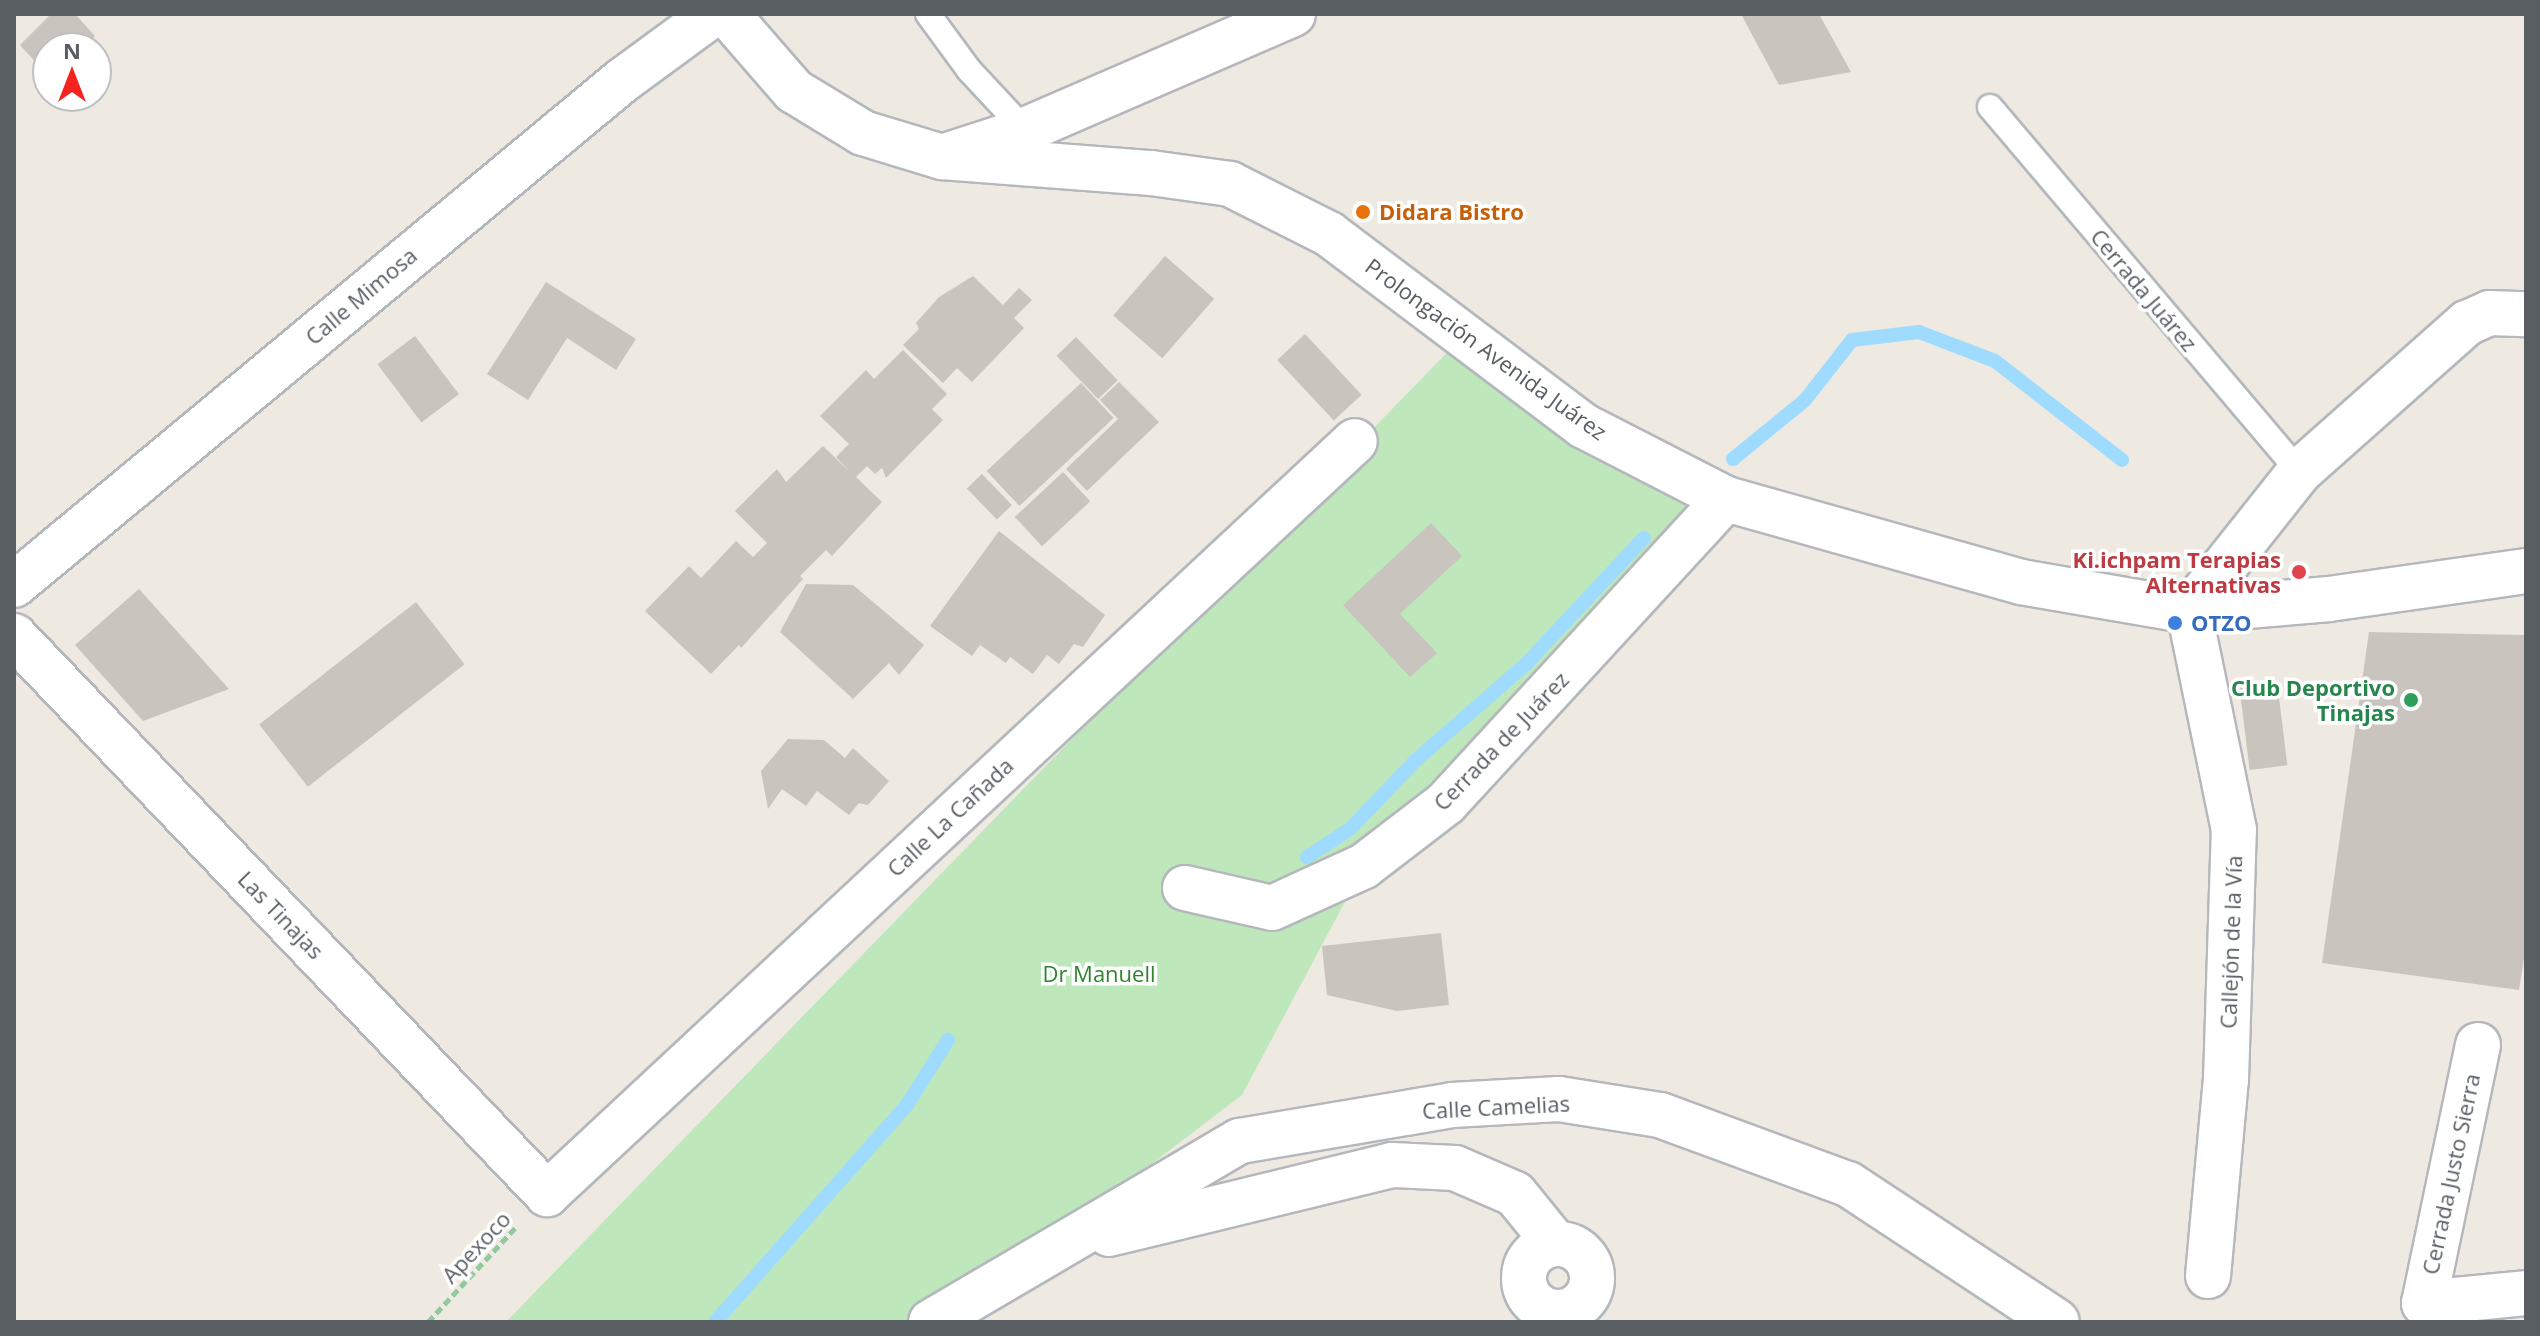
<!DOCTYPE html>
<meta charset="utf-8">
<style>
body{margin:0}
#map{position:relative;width:2540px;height:1336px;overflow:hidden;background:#eeeae1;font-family:"Open Sans",sans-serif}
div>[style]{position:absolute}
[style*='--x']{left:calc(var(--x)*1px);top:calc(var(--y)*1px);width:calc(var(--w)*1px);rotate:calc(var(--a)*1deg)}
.green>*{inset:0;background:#bee7bb}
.stream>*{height:14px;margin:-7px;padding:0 7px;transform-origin:7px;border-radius:7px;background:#9fdbff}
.building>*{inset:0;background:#c9c4be;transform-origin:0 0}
.path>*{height:5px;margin-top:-2.5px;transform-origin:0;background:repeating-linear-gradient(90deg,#93c99f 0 8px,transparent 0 12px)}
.roads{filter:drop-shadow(2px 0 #b4b8bd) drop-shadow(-2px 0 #b4b8bd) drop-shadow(0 2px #b4b8bd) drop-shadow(0 -2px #b4b8bd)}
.lane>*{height:24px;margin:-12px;padding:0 12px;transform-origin:12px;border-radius:12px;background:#fff}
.street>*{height:44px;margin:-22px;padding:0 22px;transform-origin:22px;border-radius:22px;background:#fff}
.street>.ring{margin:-22px;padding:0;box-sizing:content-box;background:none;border:44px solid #fff;border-radius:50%}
.secondary>*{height:44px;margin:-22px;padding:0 22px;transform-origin:22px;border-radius:22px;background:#fff}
.dots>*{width:22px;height:22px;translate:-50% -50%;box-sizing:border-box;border:4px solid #fff;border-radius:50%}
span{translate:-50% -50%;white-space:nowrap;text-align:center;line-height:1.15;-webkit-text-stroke:7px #fff;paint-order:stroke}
.food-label{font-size:22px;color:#c56008;font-weight:700}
.left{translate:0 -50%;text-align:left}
.street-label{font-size:22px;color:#595e63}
.health-label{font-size:22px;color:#be3a42;font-weight:700}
.right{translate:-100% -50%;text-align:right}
.shop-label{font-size:22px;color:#366cbe;font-weight:700}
.leisure-label{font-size:22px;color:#27864d;font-weight:700}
.park-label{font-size:22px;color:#2f852e}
.frame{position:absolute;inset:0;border:16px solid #595e63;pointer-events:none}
.north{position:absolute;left:32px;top:32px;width:80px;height:80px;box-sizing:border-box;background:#fff;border:2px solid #bdbfc1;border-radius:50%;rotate:0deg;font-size:22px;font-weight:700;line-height:32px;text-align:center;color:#595e63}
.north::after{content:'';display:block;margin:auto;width:28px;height:36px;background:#f52320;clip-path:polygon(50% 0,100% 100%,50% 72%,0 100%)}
</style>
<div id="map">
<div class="green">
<div style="clip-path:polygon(1463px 336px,1726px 499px,1364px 866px,1242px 1095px,944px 1322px,506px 1322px)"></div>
</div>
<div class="stream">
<div style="--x:1733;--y:459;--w:93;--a:-39.3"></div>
<div style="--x:1805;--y:400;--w:76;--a:-51.9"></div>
<div style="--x:1852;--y:340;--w:67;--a:-6.8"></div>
<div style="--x:1919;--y:332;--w:81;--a:20.9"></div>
<div style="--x:1995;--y:361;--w:161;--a:37.9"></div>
<div style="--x:1307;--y:857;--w:51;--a:-33.1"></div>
<div style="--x:1350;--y:829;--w:94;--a:-46.3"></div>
<div style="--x:1415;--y:761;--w:149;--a:-41.2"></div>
<div style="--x:1527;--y:663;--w:171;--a:-46.9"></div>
<div style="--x:715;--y:1322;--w:290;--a:-48.5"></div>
<div style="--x:907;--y:1105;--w:77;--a:-57.8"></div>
</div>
<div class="building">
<div style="clip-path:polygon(51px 14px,75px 14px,95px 36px,81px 48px,48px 48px,48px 76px,20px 45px)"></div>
<div style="clip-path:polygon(1741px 14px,1819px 14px,1851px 72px,1779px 85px)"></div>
<div style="left:1165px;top:256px;width:65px;height:79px;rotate:41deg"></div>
<div style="clip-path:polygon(973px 276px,1003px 305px,1019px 288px,1032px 300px,1014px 318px,1024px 328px,972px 382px,957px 368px,943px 383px,903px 345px,919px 329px,916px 323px,939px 297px)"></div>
<div style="clip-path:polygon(546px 282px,636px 339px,616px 370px,567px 338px,528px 400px,487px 374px)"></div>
<div style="left:1305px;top:334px;width:83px;height:38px;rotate:47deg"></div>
<div style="left:415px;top:336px;width:73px;height:47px;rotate:53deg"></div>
<div style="left:1076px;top:337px;width:60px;height:27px;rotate:46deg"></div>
<div style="clip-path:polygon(903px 350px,947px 394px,932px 409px,943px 420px,886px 478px,882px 468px,875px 474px,867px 466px,856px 477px,882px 502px,832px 556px,826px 550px,800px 576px,803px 579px,741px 648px,739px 645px,711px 674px,645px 611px,689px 566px,701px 578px,736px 541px,753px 557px,767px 543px,735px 511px,777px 469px,786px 482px,823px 446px,850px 472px,836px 457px,849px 444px,820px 416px,866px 370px,874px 379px)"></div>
<div style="clip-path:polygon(1119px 382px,1159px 422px,1087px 491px,1066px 469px,1118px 419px,1100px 400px)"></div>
<div style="left:1081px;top:383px;width:48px;height:129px;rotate:47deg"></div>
<div style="left:1063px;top:472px;width:40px;height:66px;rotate:47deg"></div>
<div style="left:982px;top:474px;width:43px;height:21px;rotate:46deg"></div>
<div style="clip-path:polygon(1431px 523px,1462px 556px,1400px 614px,1437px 653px,1410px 677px,1343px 605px)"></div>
<div style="clip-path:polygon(999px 531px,1105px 615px,1083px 647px,1074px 644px,1059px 664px,1047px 655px,1033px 674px,1010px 657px,1006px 663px,980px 645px,972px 656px,930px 626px)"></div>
<div style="clip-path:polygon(806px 584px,853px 585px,924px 645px,899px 675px,889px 663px,853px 699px,780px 632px)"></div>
<div style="clip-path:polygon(139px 589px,229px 689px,143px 721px,75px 645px)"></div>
<div style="left:416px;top:602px;width:79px;height:199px;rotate:52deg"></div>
<div style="clip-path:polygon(2369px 632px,2526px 635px,2526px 946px,2519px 990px,2322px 963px)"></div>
<div style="left:2277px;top:681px;width:85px;height:38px;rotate:83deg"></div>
<div style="clip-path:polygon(788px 739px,824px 740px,845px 758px,853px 748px,889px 781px,868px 805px,859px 803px,849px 815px,817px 791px,806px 806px,782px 789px,768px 809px,761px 771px)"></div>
<div style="clip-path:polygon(1441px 933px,1449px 1005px,1397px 1011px,1327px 995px,1322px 946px)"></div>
</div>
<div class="path">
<div style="--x:428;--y:1322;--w:129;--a:-47.2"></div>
</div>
<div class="roads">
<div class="lane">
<div style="--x:928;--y:14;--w:69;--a:53.8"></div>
<div style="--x:969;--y:70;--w:82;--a:47"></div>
<div style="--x:1990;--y:107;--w:478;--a:49.7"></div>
</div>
<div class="street">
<div style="--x:942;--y:157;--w:87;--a:-18"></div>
<div style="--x:1025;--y:130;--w:292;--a:-23.4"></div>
<div style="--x:14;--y:585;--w:791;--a:-39.67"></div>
<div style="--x:623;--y:80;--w:112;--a:-36.3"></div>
<div style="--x:14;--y:636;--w:772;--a:46.31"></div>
<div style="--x:547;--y:1194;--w:1104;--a:-42.98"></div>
<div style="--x:1185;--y:888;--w:89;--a:12.9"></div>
<div style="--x:1272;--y:908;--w:101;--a:-24.5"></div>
<div style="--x:1364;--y:866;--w:103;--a:-37.5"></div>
<div style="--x:1446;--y:803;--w:413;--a:-47.4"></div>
<div style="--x:2478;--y:1045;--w:264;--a:101.8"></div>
<div style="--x:2424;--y:1303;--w:102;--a:-5.6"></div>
<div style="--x:1109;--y:1234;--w:291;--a:-13.7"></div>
<div style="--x:1392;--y:1165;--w:63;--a:2.7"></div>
<div style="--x:1455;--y:1168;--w:65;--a:23.4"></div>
<div style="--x:1515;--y:1194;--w:63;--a:50.8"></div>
<div class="ring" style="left:1524px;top:1244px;width:24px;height:24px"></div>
<div style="--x:2208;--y:1276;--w:197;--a:-84.8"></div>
<div style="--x:2226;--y:1080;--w:250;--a:-88.2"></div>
<div style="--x:2234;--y:830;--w:224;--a:-101.6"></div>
<div style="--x:2189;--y:611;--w:177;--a:-51.6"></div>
<div style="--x:2299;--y:472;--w:225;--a:-41.6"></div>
<div style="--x:2467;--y:323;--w:24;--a:-24"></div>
<div style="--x:2489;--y:313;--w:37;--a:2"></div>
<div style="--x:931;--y:1322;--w:358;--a:-30.4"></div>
<div style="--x:1240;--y:1141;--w:215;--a:-9.6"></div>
<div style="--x:1452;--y:1105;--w:107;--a:-3.2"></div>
<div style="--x:1559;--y:1099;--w:102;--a:9"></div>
<div style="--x:1660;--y:1115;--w:200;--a:20.2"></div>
<div style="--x:1848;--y:1184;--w:250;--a:33.4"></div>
</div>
<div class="secondary">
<div style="--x:727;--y:14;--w:102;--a:49"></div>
<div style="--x:794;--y:91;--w:81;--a:31.3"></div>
<div style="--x:863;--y:133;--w:83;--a:16.9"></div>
<div style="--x:942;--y:157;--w:210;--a:4.4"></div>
<div style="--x:1151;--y:173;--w:80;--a:7.9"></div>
<div style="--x:1230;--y:184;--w:111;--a:26.8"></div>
<div style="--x:1329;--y:234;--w:319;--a:37"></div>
<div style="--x:1584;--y:426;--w:160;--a:27.2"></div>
<div style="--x:1726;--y:499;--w:306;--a:15.7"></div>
<div style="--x:2021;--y:582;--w:170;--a:9.8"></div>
<div style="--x:2189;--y:611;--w:141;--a:-4.9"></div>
<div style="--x:2329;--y:599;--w:199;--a:-8.1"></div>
</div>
</div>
<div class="dots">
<div style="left:1363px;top:212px;background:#e8710a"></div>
<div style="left:2299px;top:572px;background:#e0444e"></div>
<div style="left:2175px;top:623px;background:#3f7fe0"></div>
<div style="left:2411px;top:700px;background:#2e9e5b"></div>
</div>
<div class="food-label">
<span class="left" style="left:1379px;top:212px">Didara Bistro</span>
</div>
<div class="street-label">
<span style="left:2144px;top:290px;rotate:50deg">Cerrada Juárez</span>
<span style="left:361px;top:296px;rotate:-40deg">Calle Mimosa</span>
<span style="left:1486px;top:349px;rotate:36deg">Prolongación Avenida Juárez</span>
<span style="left:1501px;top:741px;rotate:-46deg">Cerrada de Juárez</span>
<span style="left:950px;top:817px;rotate:-43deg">Calle La Cañada</span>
<span style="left:281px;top:915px;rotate:46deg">Las Tinajas</span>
<span style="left:2231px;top:942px;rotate:-88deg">Callejón de la Vía</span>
<span style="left:1496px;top:1107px;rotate:-3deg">Calle Camelias</span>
<span style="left:2451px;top:1174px;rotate:-78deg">Cerrada Justo Sierra</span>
<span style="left:476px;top:1247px;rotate:-47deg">Apexoco</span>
</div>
<div class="health-label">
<span class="right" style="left:2281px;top:572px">Ki.ichpam Terapias<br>Alternativas</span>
</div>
<div class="shop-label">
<span class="left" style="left:2191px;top:623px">OTZO</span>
</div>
<div class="leisure-label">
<span class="right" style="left:2395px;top:700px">Club Deportivo<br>Tinajas</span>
</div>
<div class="park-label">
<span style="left:1099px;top:974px">Dr Manuell</span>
</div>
<div class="frame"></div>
<div class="north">N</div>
</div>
